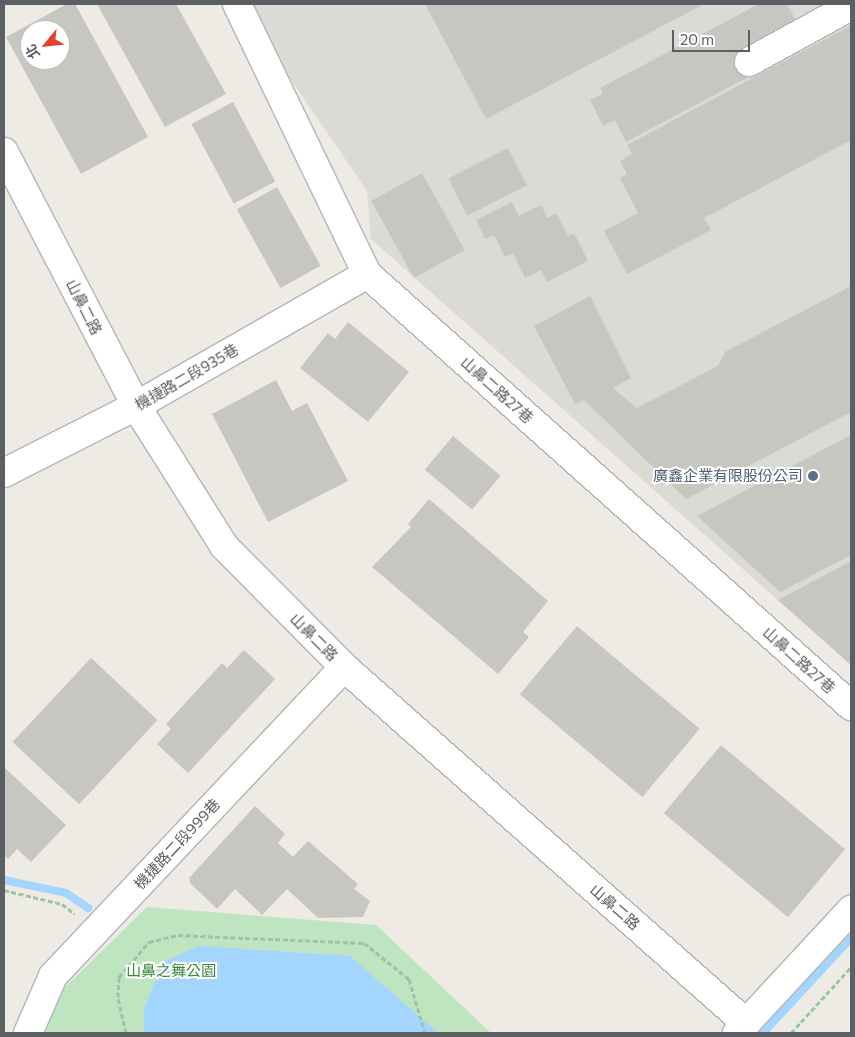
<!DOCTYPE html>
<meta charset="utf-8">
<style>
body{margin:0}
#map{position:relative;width:855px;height:1037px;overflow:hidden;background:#edebe3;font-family:Commissioner,"Noto Sans TC",sans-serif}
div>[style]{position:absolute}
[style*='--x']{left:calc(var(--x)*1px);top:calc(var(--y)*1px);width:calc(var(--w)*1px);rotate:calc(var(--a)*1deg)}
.industrial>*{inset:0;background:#dcdad5}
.green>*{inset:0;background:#bfe5c0}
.water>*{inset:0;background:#a3d5fd}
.stream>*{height:8px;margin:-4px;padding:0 4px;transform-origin:4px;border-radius:4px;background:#a3d5fd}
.building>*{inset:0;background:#c8c6c0;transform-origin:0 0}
.path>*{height:3px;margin-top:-1.5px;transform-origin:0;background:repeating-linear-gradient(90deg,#99c5a5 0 5px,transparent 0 7.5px)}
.roads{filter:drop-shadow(1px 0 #b3b5ba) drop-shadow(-1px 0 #b3b5ba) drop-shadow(0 1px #b3b5ba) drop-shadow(0 -1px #b3b5ba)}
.minor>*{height:28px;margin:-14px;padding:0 14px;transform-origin:14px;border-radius:14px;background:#fff}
.dots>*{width:14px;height:14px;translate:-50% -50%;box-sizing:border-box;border:2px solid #fff;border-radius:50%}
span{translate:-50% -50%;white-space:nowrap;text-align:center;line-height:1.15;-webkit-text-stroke:4px #fff;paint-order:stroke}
.street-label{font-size:15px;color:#5b5e63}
.service-label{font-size:15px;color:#4e5e75}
.right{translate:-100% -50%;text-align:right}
.park-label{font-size:15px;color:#37863b}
.frame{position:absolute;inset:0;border:5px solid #5b5e63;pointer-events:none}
.north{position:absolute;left:20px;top:20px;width:50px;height:50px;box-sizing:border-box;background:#fff;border:1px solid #bdbfc1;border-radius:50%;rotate:242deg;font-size:14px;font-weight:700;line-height:20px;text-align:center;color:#5b5e63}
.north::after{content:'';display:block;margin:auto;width:18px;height:22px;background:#e64030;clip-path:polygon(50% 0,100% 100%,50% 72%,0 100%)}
.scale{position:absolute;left:672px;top:30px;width:78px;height:22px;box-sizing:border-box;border:2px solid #5b5e63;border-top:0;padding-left:6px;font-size:15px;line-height:18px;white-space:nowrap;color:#5b5e63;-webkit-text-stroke:4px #fff;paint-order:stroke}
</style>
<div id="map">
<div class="industrial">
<div style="clip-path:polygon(249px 4px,851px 4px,851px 665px,371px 239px,367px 191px,262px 37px)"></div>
</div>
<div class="green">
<div style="clip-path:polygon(147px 907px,376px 925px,491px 1033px,45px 1033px,61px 991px)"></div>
</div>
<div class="water">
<div style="clip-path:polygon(199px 946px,350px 956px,438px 1033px,144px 1033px,144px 1008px,163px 962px)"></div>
</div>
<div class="stream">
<div style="--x:4;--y:880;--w:63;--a:11.8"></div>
<div style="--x:66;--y:893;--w:27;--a:34"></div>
<div style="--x:763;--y:1033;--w:129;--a:-47.2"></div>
</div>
<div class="building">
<div style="clip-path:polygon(evenodd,67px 4px,75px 4px,148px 137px,81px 174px,6px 37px,67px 4px,30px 30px,60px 30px,60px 60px,30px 60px,30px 30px)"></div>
<div style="clip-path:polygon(97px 4px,176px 4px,226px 94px,165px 127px)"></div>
<div style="clip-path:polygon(425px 4px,704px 4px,486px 119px)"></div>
<div style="clip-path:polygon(759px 4px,787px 4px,809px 45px,626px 142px,615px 120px,603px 126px,590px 100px,603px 94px,600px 88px)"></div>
<div style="clip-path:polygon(850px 26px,851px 140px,704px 218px,711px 230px,627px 274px,604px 231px,638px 213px,620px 178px,627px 174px,620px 161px,632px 154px,627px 145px)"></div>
<div style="left:233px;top:102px;width:90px;height:47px;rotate:62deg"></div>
<div style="left:508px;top:148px;width:42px;height:67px;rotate:63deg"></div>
<div style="left:422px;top:173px;width:88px;height:58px;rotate:61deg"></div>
<div style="left:277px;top:187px;width:90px;height:46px;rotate:61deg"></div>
<div style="clip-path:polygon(512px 202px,519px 216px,541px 205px,548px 218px,556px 213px,568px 236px,574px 233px,588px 261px,547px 282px,541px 270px,525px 278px,513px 253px,505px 257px,494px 235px,485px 239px,476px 220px)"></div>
<div style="clip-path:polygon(851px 286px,851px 412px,686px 499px,584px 400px,575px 404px,534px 326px,590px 296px,631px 378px,613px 388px,637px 408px,718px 366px,725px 352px)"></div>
<div style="clip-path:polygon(348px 322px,409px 372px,368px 422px,300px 368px,328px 333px,335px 339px)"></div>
<div style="clip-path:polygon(276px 380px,292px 411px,307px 403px,348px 481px,268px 522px,212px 414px)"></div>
<div style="clip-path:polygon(851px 435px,851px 555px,780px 592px,697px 516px)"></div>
<div style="left:453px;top:436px;width:62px;height:44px;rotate:40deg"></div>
<div style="clip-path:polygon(429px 499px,548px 601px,523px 632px,529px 637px,498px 674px,372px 567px,411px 527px,408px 524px)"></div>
<div style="clip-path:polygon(851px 561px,851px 665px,778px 600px)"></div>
<div style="left:577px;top:626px;width:160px;height:89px;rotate:40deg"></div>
<div style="clip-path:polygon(244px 650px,275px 679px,188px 773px,157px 744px,171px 729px,166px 724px,222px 663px,227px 668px)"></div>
<div style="left:91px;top:658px;width:91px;height:115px;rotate:43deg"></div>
<div style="left:721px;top:745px;width:162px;height:89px;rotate:40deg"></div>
<div style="clip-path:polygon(4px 767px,66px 825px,31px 862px,17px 849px,8px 859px,4px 855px)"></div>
<div style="clip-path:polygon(255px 806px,285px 834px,278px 843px,293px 857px,308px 841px,358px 884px,354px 889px,370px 901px,363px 917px,318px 918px,287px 889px,262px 915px,235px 889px,217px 909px,190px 883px,189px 878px)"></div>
</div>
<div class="path">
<div style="--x:4;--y:890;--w:60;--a:13.6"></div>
<div style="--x:62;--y:904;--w:16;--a:38"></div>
<div style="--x:126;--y:1033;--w:37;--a:-103"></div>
<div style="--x:118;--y:997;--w:20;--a:-87"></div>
<div style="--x:119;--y:977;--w:46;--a:-49.4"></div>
<div style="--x:149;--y:942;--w:30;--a:-14"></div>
<div style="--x:178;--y:935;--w:186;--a:2.5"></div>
<div style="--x:364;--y:943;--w:58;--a:38.7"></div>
<div style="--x:409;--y:979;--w:56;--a:73.5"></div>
<div style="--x:791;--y:1033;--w:89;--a:-47.7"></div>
</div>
<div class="roads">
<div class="minor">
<div style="--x:237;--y:4;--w:300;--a:64.3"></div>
<div style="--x:367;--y:274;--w:649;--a:41.75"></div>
<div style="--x:749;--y:62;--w:116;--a:-28.8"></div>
<div style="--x:4;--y:152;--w:286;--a:62.5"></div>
<div style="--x:136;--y:406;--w:165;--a:57.8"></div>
<div style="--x:224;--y:546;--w:170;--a:45.2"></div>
<div style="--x:344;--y:667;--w:537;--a:41.53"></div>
<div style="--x:4;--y:473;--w:148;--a:-26.9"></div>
<div style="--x:136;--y:406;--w:266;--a:-29.7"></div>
<div style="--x:28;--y:1033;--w:62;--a:-66.3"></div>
<div style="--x:53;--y:976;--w:424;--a:-46.7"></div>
<div style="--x:737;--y:1033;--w:168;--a:-47.2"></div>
</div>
</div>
<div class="dots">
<div style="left:813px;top:476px;background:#5c6f8a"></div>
</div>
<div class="street-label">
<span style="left:84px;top:307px;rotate:63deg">山鼻二路</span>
<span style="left:187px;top:377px;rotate:-30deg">機捷路二段935巷</span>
<span style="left:497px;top:390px;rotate:42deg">山鼻二路27巷</span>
<span style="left:314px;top:637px;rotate:45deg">山鼻二路</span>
<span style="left:799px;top:660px;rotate:42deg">山鼻二路27巷</span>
<span style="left:177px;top:844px;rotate:-47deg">機捷路二段999巷</span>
<span style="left:615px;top:907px;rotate:41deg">山鼻二路</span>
</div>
<div class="service-label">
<span class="right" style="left:803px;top:476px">廣鑫企業有限股份公司</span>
</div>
<div class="park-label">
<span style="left:171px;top:971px">山鼻之舞公園</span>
</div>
<div class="frame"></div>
<div class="north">北</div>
<div class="scale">20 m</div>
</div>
